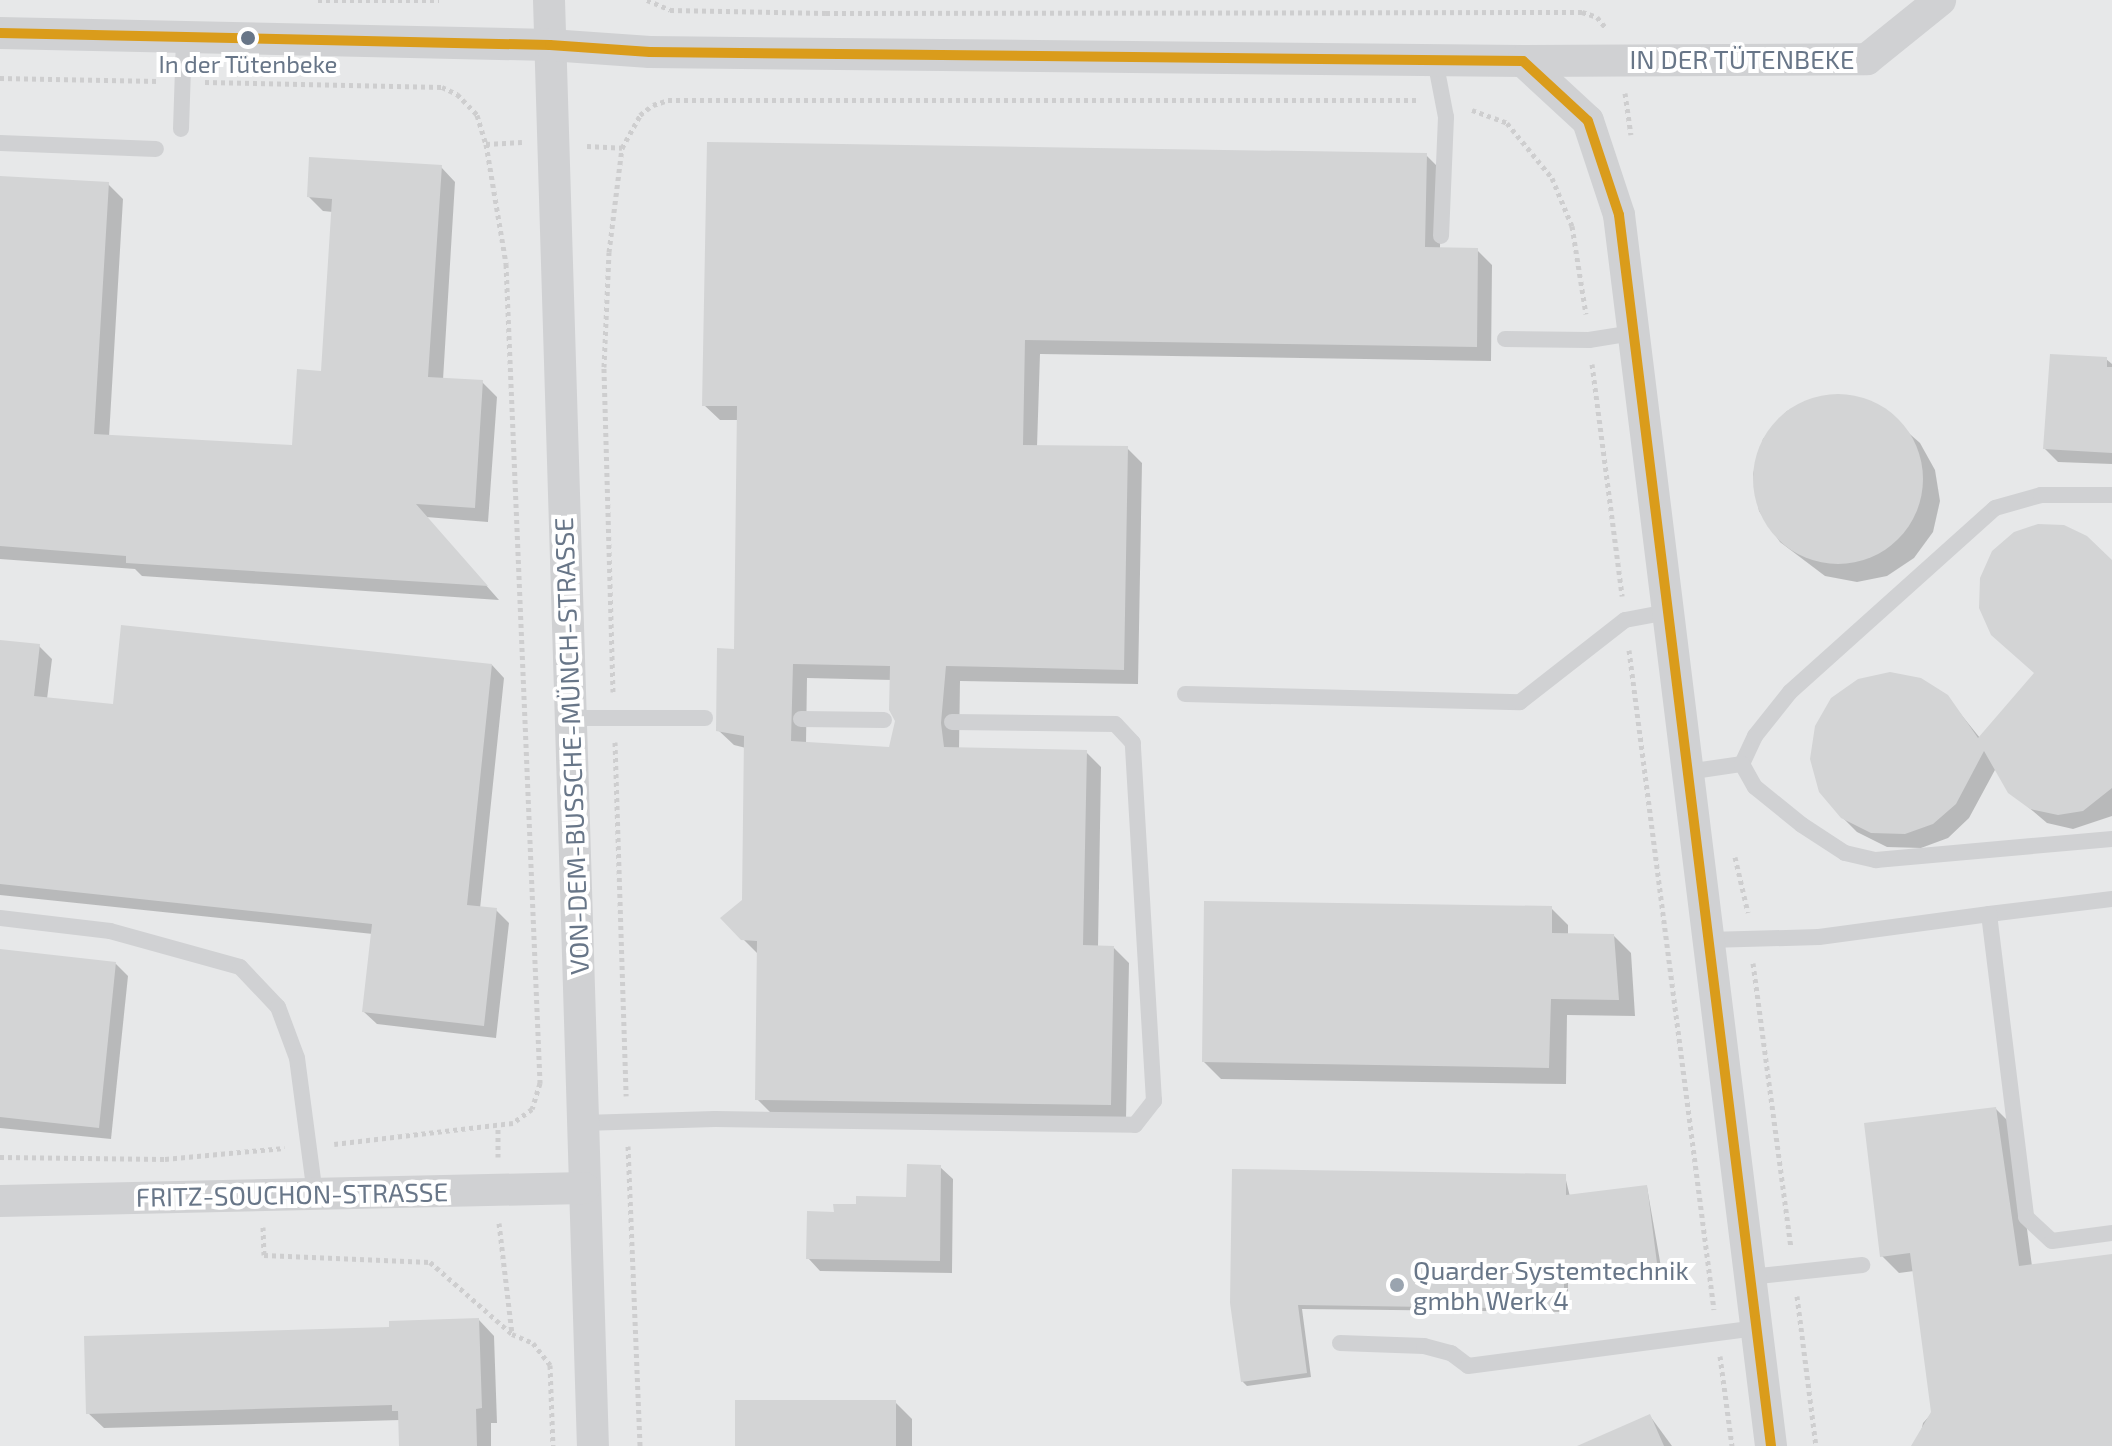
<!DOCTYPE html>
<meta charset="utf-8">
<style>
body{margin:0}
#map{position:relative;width:2112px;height:1446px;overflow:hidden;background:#f8f8f8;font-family:"Exo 2",sans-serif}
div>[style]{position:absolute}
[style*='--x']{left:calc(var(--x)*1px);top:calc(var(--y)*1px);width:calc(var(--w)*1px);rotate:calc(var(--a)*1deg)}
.built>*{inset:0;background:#e7e8e9;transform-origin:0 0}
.shadow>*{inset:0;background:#0003}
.building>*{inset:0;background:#d3d4d5;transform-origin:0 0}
.round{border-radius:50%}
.path>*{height:5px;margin-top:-2.5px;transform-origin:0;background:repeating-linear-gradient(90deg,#cececf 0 4px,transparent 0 8px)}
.lane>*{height:16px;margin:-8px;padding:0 8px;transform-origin:8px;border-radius:8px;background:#d0d1d3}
.street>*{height:32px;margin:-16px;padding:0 16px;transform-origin:16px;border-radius:16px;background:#d0d1d3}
.bus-1>*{height:10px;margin:-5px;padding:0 5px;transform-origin:5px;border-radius:5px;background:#da9c1b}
.dots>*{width:22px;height:22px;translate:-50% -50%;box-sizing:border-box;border:4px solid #fff;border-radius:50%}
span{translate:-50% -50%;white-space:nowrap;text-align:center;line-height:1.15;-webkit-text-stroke:8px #fff;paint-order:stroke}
.bus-label{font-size:24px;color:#687688}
.street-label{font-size:26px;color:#687688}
.poi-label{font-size:26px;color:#687688}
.left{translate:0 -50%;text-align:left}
</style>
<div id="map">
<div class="built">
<div style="left:0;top:0;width:2112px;height:1446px"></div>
</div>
<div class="shadow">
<div style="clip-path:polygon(evenodd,1426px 155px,1441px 170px,1440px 249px,1477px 250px,1492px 265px,1491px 361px,1040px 354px,1037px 447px,1127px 448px,1142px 463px,1138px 684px,960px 681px,959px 750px,1086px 752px,1101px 767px,1098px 947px,1114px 948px,1129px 963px,1126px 1119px,772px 1114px,757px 1099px,759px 955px,743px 939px,746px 748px,734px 745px,718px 730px,736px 651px,739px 420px,720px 420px,704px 405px,1426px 155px,807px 678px,892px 680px,897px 721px,890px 749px,806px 744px,807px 678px)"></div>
<div style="clip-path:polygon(441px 167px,455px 182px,443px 380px,482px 382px,497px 397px,488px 522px,426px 517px,499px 600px,142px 576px,135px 569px,0 559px,0 178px,108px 184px,123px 199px,109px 437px,294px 447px,323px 374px,333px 212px,323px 211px,309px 197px)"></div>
<div style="clip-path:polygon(2106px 359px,2112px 364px,2112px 464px,2058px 462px,2045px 449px)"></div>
<div style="clip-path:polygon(1847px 396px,1877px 405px,1920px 443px,1935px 470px,1940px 501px,1933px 532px,1914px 558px,1887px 576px,1857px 582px,1825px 576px,1780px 542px,1759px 511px,1753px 474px,1763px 439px,1787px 411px,1816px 398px)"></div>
<div style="clip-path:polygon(2112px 563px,2112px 816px,2073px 829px,2047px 823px,2009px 791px,1996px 768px,1969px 818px,1948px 838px,1921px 848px,1887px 847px,1857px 832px,1842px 817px,1947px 697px,1980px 738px,2036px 674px)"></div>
<div style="clip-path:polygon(0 642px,39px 646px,52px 659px,47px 699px,115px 707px,492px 665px,504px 678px,480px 909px,496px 910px,509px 923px,496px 1038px,377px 1024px,364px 1012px,373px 934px,0 895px)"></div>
<div style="clip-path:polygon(1551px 908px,1568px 925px,1568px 935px,1614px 936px,1631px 953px,1635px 1016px,1567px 1015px,1566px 1084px,1221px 1079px,1204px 1062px)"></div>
<div style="clip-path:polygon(0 951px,116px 964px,128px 976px,111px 1139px,0 1128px)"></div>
<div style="clip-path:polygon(1996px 1109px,2013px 1126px,2032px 1266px,2112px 1256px,2112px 1446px,1918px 1446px,1923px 1423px,1933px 1412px,1914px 1271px,1899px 1273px,1882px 1256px)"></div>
<div style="clip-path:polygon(940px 1167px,953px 1179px,952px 1273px,820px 1271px,808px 1258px,836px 1214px,908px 1199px)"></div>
<div style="clip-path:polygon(1565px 1176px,1570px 1197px,1647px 1187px,1661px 1267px,1568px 1279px,1568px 1312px,1302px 1309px,1311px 1377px,1247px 1386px,1242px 1381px,1232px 1303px)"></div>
<div style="clip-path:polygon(479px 1320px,494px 1336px,497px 1423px,491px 1423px,491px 1446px,401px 1446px,401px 1420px,104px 1428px,88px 1413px,391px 1329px)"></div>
<div style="clip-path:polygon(895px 1402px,912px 1419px,912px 1446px,737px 1446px)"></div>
<div style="clip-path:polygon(1650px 1416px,1672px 1446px,1582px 1446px)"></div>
</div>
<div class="building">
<div style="clip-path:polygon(evenodd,707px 142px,1427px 153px,1425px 247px,1478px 248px,1477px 347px,1025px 340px,1023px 445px,1128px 446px,1124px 670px,946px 666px,941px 723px,944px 747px,1087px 750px,1083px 945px,1114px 946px,1111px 1105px,755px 1100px,757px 941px,741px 940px,720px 918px,742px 900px,744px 736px,716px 731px,717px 648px,734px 649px,737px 406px,702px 406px,707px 142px,793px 664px,890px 666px,889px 710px,895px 721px,889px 747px,791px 741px,793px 664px)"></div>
<div style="clip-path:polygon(309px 157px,442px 165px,428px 377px,483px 380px,475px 508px,416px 504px,488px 586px,126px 563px,126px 556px,0 546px,0 176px,109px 182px,94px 434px,292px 445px,297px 369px,321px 371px,332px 199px,307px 197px)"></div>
<div style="clip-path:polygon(2050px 354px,2107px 357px,2107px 367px,2112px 367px,2112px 453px,2043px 449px)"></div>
<div class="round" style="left:1753px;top:394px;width:170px;height:170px"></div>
<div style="clip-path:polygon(2038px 524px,2064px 525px,2087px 536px,2112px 560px,2112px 788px,2083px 811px,2058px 815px,2030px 809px,2008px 793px,1984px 751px,1956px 804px,1933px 824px,1905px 834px,1871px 833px,1841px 818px,1819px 792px,1810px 759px,1815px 726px,1831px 698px,1858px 679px,1890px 672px,1921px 678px,1948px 695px,1978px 738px,2034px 673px,1991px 635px,1979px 608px,1980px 578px,1992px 551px,2014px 532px)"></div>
<div style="clip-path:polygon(121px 625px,492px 664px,467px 905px,497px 908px,484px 1026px,362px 1012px,372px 924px,0 884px,0 640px,40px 644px,34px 696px,113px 704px)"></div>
<div style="clip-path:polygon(1204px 901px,1552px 906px,1552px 933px,1614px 934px,1619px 1000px,1551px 999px,1549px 1068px,1202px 1062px)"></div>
<div style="clip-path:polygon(0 949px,116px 962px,99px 1128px,0 1117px)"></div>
<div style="clip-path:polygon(1996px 1107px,2019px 1266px,2112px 1254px,2112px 1446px,1911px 1446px,1931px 1412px,1910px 1253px,1880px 1257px,1864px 1123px)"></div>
<div style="clip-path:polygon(907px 1164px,941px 1165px,940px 1261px,806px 1259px,807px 1211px,834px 1212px,833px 1204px,856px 1204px,856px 1196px,906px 1197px)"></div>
<div style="clip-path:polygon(1232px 1169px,1566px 1174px,1566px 1195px,1647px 1185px,1657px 1263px,1564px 1275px,1564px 1309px,1298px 1305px,1307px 1373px,1241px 1382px,1230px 1303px)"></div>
<div style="clip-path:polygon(479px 1318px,482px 1408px,476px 1409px,477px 1446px,399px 1446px,398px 1411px,392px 1411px,392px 1405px,86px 1414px,84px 1336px,389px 1327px,389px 1321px)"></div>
<div style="left:896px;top:1400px;width:46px;height:161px;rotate:90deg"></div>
<div style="clip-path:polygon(1650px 1414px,1664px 1446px,1577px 1446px)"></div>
</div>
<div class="path">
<div style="--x:318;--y:0;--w:121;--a:0"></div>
<div style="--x:647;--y:0;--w:25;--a:23"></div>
<div style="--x:670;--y:10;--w:156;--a:1.1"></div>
<div style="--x:826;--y:13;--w:756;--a:-0.08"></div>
<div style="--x:1582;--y:12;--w:16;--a:18"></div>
<div style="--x:1597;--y:17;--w:13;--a:51"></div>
<div style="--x:0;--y:78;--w:159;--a:1.1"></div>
<div style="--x:205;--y:82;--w:237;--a:1.2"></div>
<div style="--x:442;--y:87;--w:17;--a:25"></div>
<div style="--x:457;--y:94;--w:29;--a:46"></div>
<div style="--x:477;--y:115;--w:30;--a:73"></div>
<div style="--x:486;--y:144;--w:122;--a:80.5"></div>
<div style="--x:506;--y:264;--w:820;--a:87.62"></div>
<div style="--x:540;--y:1083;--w:27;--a:107"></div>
<div style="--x:532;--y:1109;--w:24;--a:144"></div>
<div style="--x:513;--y:1123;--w:180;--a:173.3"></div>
<div style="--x:1625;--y:93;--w:42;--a:81.9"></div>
<div style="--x:1472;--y:110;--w:37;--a:20"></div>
<div style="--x:1507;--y:123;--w:71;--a:50.7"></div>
<div style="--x:1552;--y:178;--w:52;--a:67.4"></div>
<div style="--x:1572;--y:226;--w:89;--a:81"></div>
<div style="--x:486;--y:144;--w:36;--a:-3"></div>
<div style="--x:587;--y:146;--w:35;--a:3"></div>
<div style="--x:1592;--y:364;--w:234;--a:82.6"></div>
<div style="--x:1629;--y:650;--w:665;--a:82.66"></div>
<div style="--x:613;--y:692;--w:325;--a:-91.6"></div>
<div style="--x:604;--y:367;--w:115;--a:-87.5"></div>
<div style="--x:609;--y:252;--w:105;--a:-82.9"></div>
<div style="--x:622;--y:148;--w:38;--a:-61"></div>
<div style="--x:640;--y:115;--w:16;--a:-38"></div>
<div style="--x:653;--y:105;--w:16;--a:-18"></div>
<div style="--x:668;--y:100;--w:751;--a:0"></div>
<div style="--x:615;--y:742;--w:354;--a:88.2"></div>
<div style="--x:1735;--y:857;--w:57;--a:76.9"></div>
<div style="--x:1753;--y:963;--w:287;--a:82.4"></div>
<div style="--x:628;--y:1146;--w:300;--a:87.7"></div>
<div style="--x:0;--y:1157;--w:165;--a:0.7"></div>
<div style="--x:165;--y:1159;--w:120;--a:-5.3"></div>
<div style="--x:498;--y:1157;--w:31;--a:-90"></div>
<div style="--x:499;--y:1223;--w:112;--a:83.3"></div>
<div style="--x:512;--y:1334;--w:23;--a:23"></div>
<div style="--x:533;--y:1343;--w:28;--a:52"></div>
<div style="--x:550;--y:1365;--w:81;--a:87.9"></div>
<div style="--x:263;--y:1227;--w:28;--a:88"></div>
<div style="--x:264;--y:1255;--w:166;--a:2.4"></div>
<div style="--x:430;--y:1262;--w:109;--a:41.3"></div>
<div style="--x:1797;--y:1296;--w:151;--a:82.8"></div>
<div style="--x:1720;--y:1356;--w:91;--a:82.4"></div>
</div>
<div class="lane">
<div style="--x:1435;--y:60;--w:58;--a:79.1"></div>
<div style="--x:1446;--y:117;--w:119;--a:92.4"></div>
<div style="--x:181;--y:129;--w:92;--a:-88.1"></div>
<div style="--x:0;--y:143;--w:156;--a:2.2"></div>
<div style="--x:1505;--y:339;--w:84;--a:0.7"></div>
<div style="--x:1589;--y:340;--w:45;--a:-9"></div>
<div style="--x:1185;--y:694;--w:335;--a:1.4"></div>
<div style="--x:1520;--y:702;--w:133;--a:-38"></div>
<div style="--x:1625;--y:620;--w:44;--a:-10.5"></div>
<div style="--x:571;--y:718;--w:134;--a:0"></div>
<div style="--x:801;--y:719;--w:83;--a:0.7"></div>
<div style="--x:1742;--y:764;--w:31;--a:-65"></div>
<div style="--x:1755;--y:736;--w:56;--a:-51.5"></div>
<div style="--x:1790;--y:692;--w:275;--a:-41.9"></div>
<div style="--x:1995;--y:508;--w:48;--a:-15.8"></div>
<div style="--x:2041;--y:495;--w:71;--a:0"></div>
<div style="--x:1687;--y:772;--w:56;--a:-8.3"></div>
<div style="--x:1742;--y:764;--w:26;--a:61"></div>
<div style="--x:1755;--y:787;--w:60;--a:39"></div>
<div style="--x:1802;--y:825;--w:51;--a:33.1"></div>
<div style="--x:1845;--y:853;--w:32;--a:13"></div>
<div style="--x:1876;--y:860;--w:237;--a:-5.1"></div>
<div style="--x:1989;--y:914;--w:124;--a:-7"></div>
<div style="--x:0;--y:918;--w:111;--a:6.7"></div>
<div style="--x:110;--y:931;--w:135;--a:15.5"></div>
<div style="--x:240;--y:967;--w:55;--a:46.5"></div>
<div style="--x:278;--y:1007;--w:54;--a:69.6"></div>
<div style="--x:297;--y:1058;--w:137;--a:82.5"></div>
<div style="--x:1708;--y:940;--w:111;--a:-1.5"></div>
<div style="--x:1819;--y:937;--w:172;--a:-7.7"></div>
<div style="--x:1989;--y:914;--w:305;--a:83"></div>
<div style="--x:2026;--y:1217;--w:35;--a:43"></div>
<div style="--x:2052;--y:1241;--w:61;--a:-7.6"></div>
<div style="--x:583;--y:1123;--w:132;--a:-1.7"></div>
<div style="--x:715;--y:1119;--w:420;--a:0.8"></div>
<div style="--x:1135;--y:1125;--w:31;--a:-52"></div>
<div style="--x:1154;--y:1101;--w:359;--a:-93.4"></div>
<div style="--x:1133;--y:743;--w:26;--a:-133"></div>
<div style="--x:1115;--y:724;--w:163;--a:-179.3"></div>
<div style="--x:1750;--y:1277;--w:113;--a:-6.1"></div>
<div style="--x:1340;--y:1343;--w:84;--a:2"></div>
<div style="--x:1424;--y:1346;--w:28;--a:15"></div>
<div style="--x:1451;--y:1353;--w:21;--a:37"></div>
<div style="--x:1468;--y:1366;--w:290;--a:-7.5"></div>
</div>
<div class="street">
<div style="--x:549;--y:0;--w:1447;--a:88.26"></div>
<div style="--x:0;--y:33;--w:550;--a:1.25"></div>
<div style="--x:550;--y:45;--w:100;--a:4"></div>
<div style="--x:650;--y:52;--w:873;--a:0.59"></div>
<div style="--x:1523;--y:61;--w:88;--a:42.7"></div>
<div style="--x:1588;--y:121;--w:99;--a:71.7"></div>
<div style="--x:1619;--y:215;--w:1240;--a:82.96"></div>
<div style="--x:1523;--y:61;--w:344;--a:-0.3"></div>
<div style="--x:1867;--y:59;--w:94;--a:-38.9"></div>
<div style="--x:0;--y:1201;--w:584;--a:-1.28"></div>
</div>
<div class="bus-1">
<div style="--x:0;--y:33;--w:550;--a:1.25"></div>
<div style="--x:550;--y:45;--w:100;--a:4"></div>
<div style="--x:650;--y:52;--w:873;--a:0.59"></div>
<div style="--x:1523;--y:61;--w:88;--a:42.7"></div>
<div style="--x:1588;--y:121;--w:99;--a:71.7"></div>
<div style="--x:1619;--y:215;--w:1240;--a:82.96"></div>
</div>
<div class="dots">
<div style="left:248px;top:38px;background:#687688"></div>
<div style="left:1397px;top:1285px;background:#9aa4af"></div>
</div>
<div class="bus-label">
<span style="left:248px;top:64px">In der Tütenbeke</span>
</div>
<div class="street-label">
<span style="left:1742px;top:59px">IN DER TÜTENBEKE</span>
<span style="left:571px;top:746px;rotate:-92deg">VON-DEM-BUSSCHE-MÜNCH-STRASSE</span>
<span style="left:292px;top:1194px;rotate:-1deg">FRITZ-SOUCHON-STRASSE</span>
</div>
<div class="poi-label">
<span class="left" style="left:1413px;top:1285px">Quarder Systemtechnik<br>gmbh Werk 4</span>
</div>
</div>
